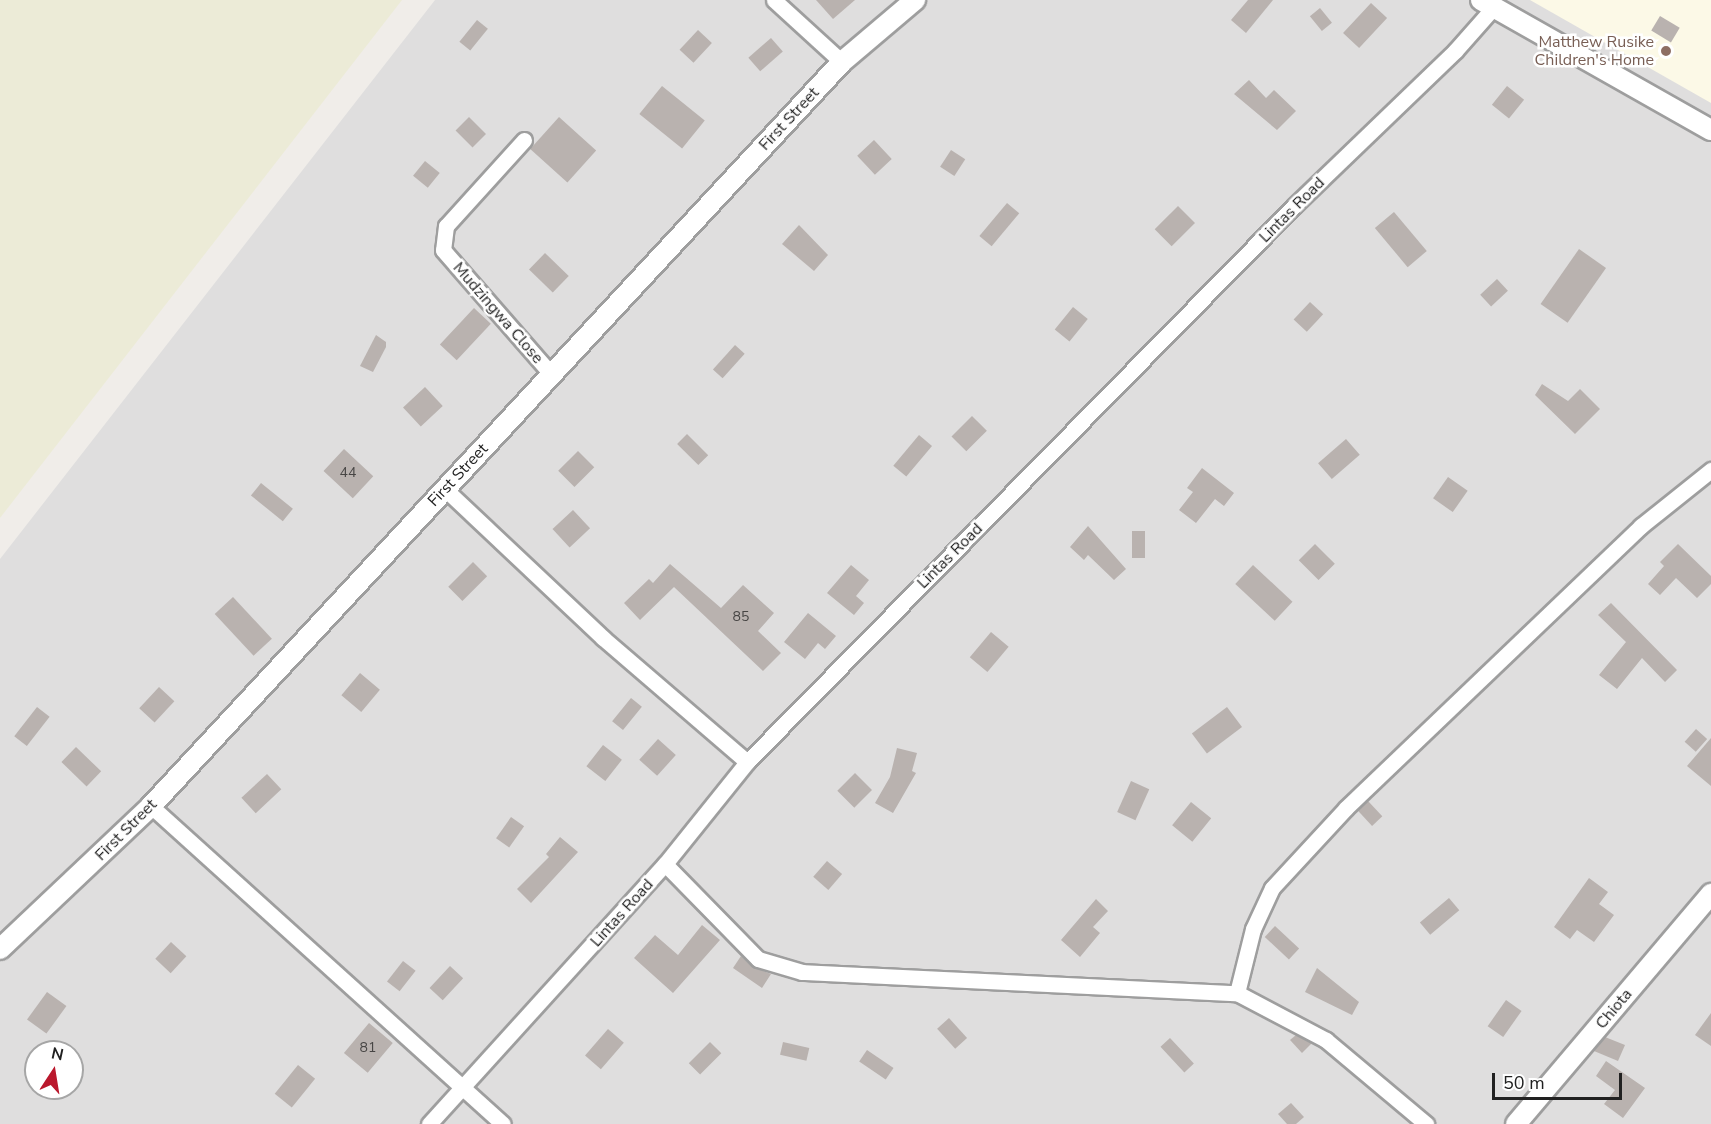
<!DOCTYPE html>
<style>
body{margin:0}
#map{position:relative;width:1711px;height:1124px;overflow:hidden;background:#f0ede9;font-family:"Nunito Sans",sans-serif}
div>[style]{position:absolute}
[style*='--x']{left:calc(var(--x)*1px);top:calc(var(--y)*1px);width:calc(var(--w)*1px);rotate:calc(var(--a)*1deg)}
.residential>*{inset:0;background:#dfdede}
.education>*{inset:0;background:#fcf9e7}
.farmland>*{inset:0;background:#ecebd7}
.building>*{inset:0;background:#b9b2af;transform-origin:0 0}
.roads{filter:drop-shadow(2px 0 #9e9e9e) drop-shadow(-2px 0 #9e9e9e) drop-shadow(0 2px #9e9e9e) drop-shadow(0 -2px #9e9e9e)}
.minor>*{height:15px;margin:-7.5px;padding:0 7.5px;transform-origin:7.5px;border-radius:7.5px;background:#fff}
.tertiary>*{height:20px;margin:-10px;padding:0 10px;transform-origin:10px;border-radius:10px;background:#fff}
.dots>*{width:16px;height:16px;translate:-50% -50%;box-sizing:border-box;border:3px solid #fff;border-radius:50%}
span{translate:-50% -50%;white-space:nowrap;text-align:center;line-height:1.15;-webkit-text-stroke:5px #fff;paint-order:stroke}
.number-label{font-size:14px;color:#474544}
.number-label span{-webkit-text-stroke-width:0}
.education-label{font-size:16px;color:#785e54}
.right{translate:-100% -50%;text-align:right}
.street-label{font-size:16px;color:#212121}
.north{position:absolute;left:24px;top:1040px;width:60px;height:60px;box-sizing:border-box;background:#fff;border:2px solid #a6a6a6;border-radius:50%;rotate:12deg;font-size:16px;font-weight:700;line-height:24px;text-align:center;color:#212121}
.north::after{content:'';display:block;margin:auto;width:21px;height:27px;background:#ba182d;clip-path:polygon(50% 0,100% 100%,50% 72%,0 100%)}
.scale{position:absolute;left:1492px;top:1073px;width:130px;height:27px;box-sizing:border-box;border:3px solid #212121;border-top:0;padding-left:8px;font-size:18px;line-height:21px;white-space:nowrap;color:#212121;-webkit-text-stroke:4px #fff;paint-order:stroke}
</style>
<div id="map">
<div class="residential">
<div style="clip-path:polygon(evenodd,435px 0,1711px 0,1711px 1124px,0 1124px,0 559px,435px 0,36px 1052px,72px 1052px,72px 1088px,36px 1088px,36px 1052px)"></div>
</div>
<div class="education">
<div style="clip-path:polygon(1530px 0,1711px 0,1711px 103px)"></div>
</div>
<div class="farmland">
<div style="clip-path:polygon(0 0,402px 0,0 518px)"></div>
</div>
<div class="building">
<div style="clip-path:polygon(816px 0,855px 0,833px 19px)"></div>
<div style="clip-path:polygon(1248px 0,1273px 0,1246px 33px,1231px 20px)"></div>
<div style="left:1371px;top:3px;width:22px;height:41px;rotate:43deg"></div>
<div style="left:1320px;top:8px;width:19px;height:13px;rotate:51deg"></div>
<div style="left:1660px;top:16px;width:23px;height:17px;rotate:31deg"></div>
<div style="left:477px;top:20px;width:14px;height:28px;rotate:39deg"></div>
<div style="left:698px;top:30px;width:19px;height:27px;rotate:43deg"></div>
<div style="left:771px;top:38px;width:18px;height:30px;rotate:49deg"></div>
<div style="clip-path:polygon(1249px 80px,1266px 98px,1274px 90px,1296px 111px,1277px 130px,1234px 94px)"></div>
<div style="left:662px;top:86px;width:55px;height:36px;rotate:39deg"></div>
<div style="left:1507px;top:86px;width:22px;height:24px;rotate:39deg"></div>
<div style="left:469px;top:117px;width:24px;height:19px;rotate:45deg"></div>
<div style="left:559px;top:117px;width:50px;height:43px;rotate:42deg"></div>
<div style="left:874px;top:140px;width:26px;height:23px;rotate:47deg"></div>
<div style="left:951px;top:150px;width:17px;height:20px;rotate:33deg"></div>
<div style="left:425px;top:161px;width:19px;height:19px;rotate:39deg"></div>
<div style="left:1007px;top:203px;width:16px;height:43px;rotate:40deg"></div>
<div style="left:1178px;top:206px;width:24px;height:33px;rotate:45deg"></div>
<div style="left:1394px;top:212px;width:51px;height:25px;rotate:50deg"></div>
<div style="clip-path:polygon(799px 225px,828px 255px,814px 271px,782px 244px)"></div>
<div style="left:1579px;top:249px;width:33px;height:67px;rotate:35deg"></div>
<div style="left:545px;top:253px;width:33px;height:23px;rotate:44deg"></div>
<div style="left:1497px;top:279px;width:16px;height:23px;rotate:47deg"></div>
<div style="left:1310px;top:302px;width:18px;height:24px;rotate:43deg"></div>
<div style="left:1073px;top:307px;width:19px;height:29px;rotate:39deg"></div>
<div style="left:474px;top:308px;width:23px;height:50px;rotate:43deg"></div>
<div style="clip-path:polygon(376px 335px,386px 342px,386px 347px,373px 372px,360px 366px)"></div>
<div style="left:735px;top:345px;width:13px;height:33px;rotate:42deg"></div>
<div style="clip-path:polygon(1542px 384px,1568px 401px,1580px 389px,1600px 409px,1575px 434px,1535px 395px)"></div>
<div style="left:425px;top:387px;width:26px;height:30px;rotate:47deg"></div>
<div style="left:972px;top:416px;width:21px;height:29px;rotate:45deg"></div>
<div style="left:687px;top:434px;width:30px;height:14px;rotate:45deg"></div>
<div style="left:919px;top:435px;width:17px;height:40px;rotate:40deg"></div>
<div style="left:1346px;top:439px;width:21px;height:37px;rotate:49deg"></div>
<div style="left:344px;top:449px;width:40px;height:30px;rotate:43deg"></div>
<div style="left:578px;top:451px;width:23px;height:28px;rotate:45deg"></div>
<div style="clip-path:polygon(1202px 468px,1234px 493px,1224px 506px,1215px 499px,1196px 523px,1179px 510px,1193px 492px,1187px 488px)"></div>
<div style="left:1448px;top:477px;width:24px;height:26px;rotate:35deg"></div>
<div style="left:261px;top:483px;width:41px;height:16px;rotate:39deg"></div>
<div style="left:573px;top:510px;width:25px;height:28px;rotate:47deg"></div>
<div style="clip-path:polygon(1088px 526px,1126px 569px,1114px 580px,1088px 555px,1084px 560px,1070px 547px)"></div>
<div style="left:1132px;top:531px;width:13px;height:27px"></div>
<div style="left:1315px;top:544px;width:28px;height:23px;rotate:45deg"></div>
<div style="clip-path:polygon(1678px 544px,1711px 576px,1711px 584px,1697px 598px,1676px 578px,1660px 595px,1648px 584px,1664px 566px,1660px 562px)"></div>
<div style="left:473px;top:562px;width:20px;height:35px;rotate:45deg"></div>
<div style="clip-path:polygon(670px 564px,721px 608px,743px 585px,774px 613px,758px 631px,781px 653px,763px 671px,674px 587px,640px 620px,624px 603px,649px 579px,653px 583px)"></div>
<div style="clip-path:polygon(851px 565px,869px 580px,856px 596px,864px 603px,854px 615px,827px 593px)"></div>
<div style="left:1253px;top:565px;width:54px;height:26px;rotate:43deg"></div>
<div style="left:233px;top:597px;width:57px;height:25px;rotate:47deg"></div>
<div style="clip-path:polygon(1611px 603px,1677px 670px,1665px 682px,1642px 658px,1617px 689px,1599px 675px,1626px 642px,1598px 615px)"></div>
<div style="clip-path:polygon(808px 613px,836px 636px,825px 649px,818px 643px,805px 659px,784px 642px)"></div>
<div style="left:991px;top:632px;width:23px;height:33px;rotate:40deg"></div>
<div style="left:360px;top:673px;width:26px;height:29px;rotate:40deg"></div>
<div style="left:159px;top:687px;width:21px;height:29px;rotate:43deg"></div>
<div style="left:631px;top:698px;width:14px;height:30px;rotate:39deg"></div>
<div style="left:37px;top:707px;width:16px;height:37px;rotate:38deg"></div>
<div style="left:1227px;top:707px;width:25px;height:44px;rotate:53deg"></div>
<div style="left:1696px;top:729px;width:15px;height:17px;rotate:42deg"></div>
<div style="clip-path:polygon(1711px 738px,1711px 786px,1687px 766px)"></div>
<div style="left:658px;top:739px;width:24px;height:28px;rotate:42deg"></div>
<div style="left:603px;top:745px;width:24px;height:27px;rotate:38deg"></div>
<div style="left:76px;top:747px;width:35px;height:21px;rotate:44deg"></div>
<div style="clip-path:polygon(897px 748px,917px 753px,912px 771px,916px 773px,893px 813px,875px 803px,890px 777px)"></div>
<div style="left:855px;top:773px;width:24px;height:25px;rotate:45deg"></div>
<div style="left:267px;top:774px;width:21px;height:35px;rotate:47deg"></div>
<div style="left:1131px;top:781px;width:20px;height:34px;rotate:24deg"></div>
<div style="left:1368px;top:801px;width:21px;height:14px;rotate:47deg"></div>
<div style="left:1191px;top:802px;width:26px;height:30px;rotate:39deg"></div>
<div style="left:511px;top:817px;width:16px;height:26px;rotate:35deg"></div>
<div style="clip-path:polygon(560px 837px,578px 852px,531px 903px,517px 889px,549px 857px,546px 854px)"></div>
<div style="left:827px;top:861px;width:20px;height:21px;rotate:41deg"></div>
<div style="clip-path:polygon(1589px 878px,1608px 892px,1599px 904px,1614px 915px,1594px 942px,1577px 930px,1570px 939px,1554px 927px)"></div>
<div style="left:1449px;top:898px;width:16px;height:38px;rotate:50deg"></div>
<div style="clip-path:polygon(1096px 899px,1108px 911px,1093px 927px,1100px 933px,1080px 957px,1061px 940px)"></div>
<div style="clip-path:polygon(702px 925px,720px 940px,673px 993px,634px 958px,655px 935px,678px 955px)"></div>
<div style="left:1275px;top:926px;width:33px;height:15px;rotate:43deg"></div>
<div style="left:171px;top:942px;width:21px;height:23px;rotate:43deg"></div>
<div style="clip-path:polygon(741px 956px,751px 966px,771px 974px,762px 988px,733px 968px)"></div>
<div style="left:403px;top:961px;width:16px;height:26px;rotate:38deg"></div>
<div style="left:450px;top:966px;width:18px;height:30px;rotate:43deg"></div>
<div style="clip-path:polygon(1317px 968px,1359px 1002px,1352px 1015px,1305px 992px)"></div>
<div style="left:47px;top:992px;width:24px;height:34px;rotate:36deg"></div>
<div style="left:1506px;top:1000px;width:19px;height:32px;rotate:35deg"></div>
<div style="clip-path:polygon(1711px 1013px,1711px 1046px,1695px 1035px)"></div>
<div style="left:949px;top:1018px;width:27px;height:16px;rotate:48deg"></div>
<div style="left:369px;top:1023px;width:31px;height:39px;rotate:40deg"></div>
<div style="left:608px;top:1029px;width:21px;height:35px;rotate:41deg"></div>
<div style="clip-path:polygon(1296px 1035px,1312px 1043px,1302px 1053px,1290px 1040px)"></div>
<div style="clip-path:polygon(1605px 1037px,1625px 1045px,1618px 1061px,1594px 1051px)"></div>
<div style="left:1170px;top:1038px;width:35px;height:13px;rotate:47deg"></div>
<div style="left:710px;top:1042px;width:16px;height:30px;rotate:45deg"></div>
<div style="left:783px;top:1042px;width:27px;height:13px;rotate:13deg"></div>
<div style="left:867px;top:1050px;width:32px;height:14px;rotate:34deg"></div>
<div style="clip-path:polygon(1606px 1061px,1645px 1088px,1623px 1118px,1604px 1104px,1615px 1090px,1596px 1076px)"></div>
<div style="left:298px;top:1065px;width:22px;height:37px;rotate:39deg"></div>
<div style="clip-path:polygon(1291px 1103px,1304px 1117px,1296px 1124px,1287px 1124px,1278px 1114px)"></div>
</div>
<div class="roads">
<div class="minor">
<div style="--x:774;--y:0;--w:92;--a:42.4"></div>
<div style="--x:524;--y:140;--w:116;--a:132.2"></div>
<div style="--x:446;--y:226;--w:24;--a:97"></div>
<div style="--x:443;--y:250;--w:164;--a:48.9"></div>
<div style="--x:445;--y:489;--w:217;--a:43.3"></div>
<div style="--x:603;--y:638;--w:190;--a:40.7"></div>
<div style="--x:151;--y:806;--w:474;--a:42.1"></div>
<div style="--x:665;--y:864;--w:133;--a:45.6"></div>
<div style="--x:758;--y:959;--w:46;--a:16.5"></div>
<div style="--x:802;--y:972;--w:436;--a:2.8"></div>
<div style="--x:1237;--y:993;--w:101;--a:27.8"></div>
<div style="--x:1326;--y:1040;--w:131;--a:40"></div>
<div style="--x:1237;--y:993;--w:66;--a:-76"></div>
<div style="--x:1253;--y:929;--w:45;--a:-65.1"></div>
<div style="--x:1272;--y:888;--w:109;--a:-47.2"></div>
<div style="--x:1346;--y:808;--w:408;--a:-43.7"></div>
<div style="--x:1641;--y:526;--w:90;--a:-38.7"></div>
<div style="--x:429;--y:1124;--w:351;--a:-47.8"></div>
<div style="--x:665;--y:864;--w:131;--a:-51.2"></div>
<div style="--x:747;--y:762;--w:781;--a:-45.47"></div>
<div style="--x:1295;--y:205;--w:222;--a:-43.9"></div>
<div style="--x:1455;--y:51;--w:57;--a:-48.5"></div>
</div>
<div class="tertiary">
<div style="--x:1481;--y:0;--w:264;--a:29.5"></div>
<div style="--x:0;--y:949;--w:208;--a:-43.4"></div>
<div style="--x:151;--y:806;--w:1015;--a:-47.12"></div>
<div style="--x:842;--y:62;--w:96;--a:-40.3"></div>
<div style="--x:1516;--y:1124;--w:302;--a:-49.7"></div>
</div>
</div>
<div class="dots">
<div style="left:1666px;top:51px;background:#8d6e63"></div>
</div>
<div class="number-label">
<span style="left:348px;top:473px">44</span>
<span style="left:741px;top:617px">85</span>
<span style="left:368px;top:1048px">81</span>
</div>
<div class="education-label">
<span class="right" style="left:1654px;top:51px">Matthew Rusike<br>Children's Home</span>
</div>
<div class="street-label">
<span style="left:789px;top:119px;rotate:-47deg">First Street</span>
<span style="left:1292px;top:210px;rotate:-45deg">Lintas Road</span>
<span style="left:498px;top:313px;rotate:49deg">Mudzingwa Close</span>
<span style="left:458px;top:475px;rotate:-47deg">First Street</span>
<span style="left:950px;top:556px;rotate:-45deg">Lintas Road</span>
<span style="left:126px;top:830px;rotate:-45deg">First Street</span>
<span style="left:622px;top:913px;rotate:-48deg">Lintas Road</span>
<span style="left:1614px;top:1009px;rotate:-50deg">Chiota</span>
</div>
<div class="north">N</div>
<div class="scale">50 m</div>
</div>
